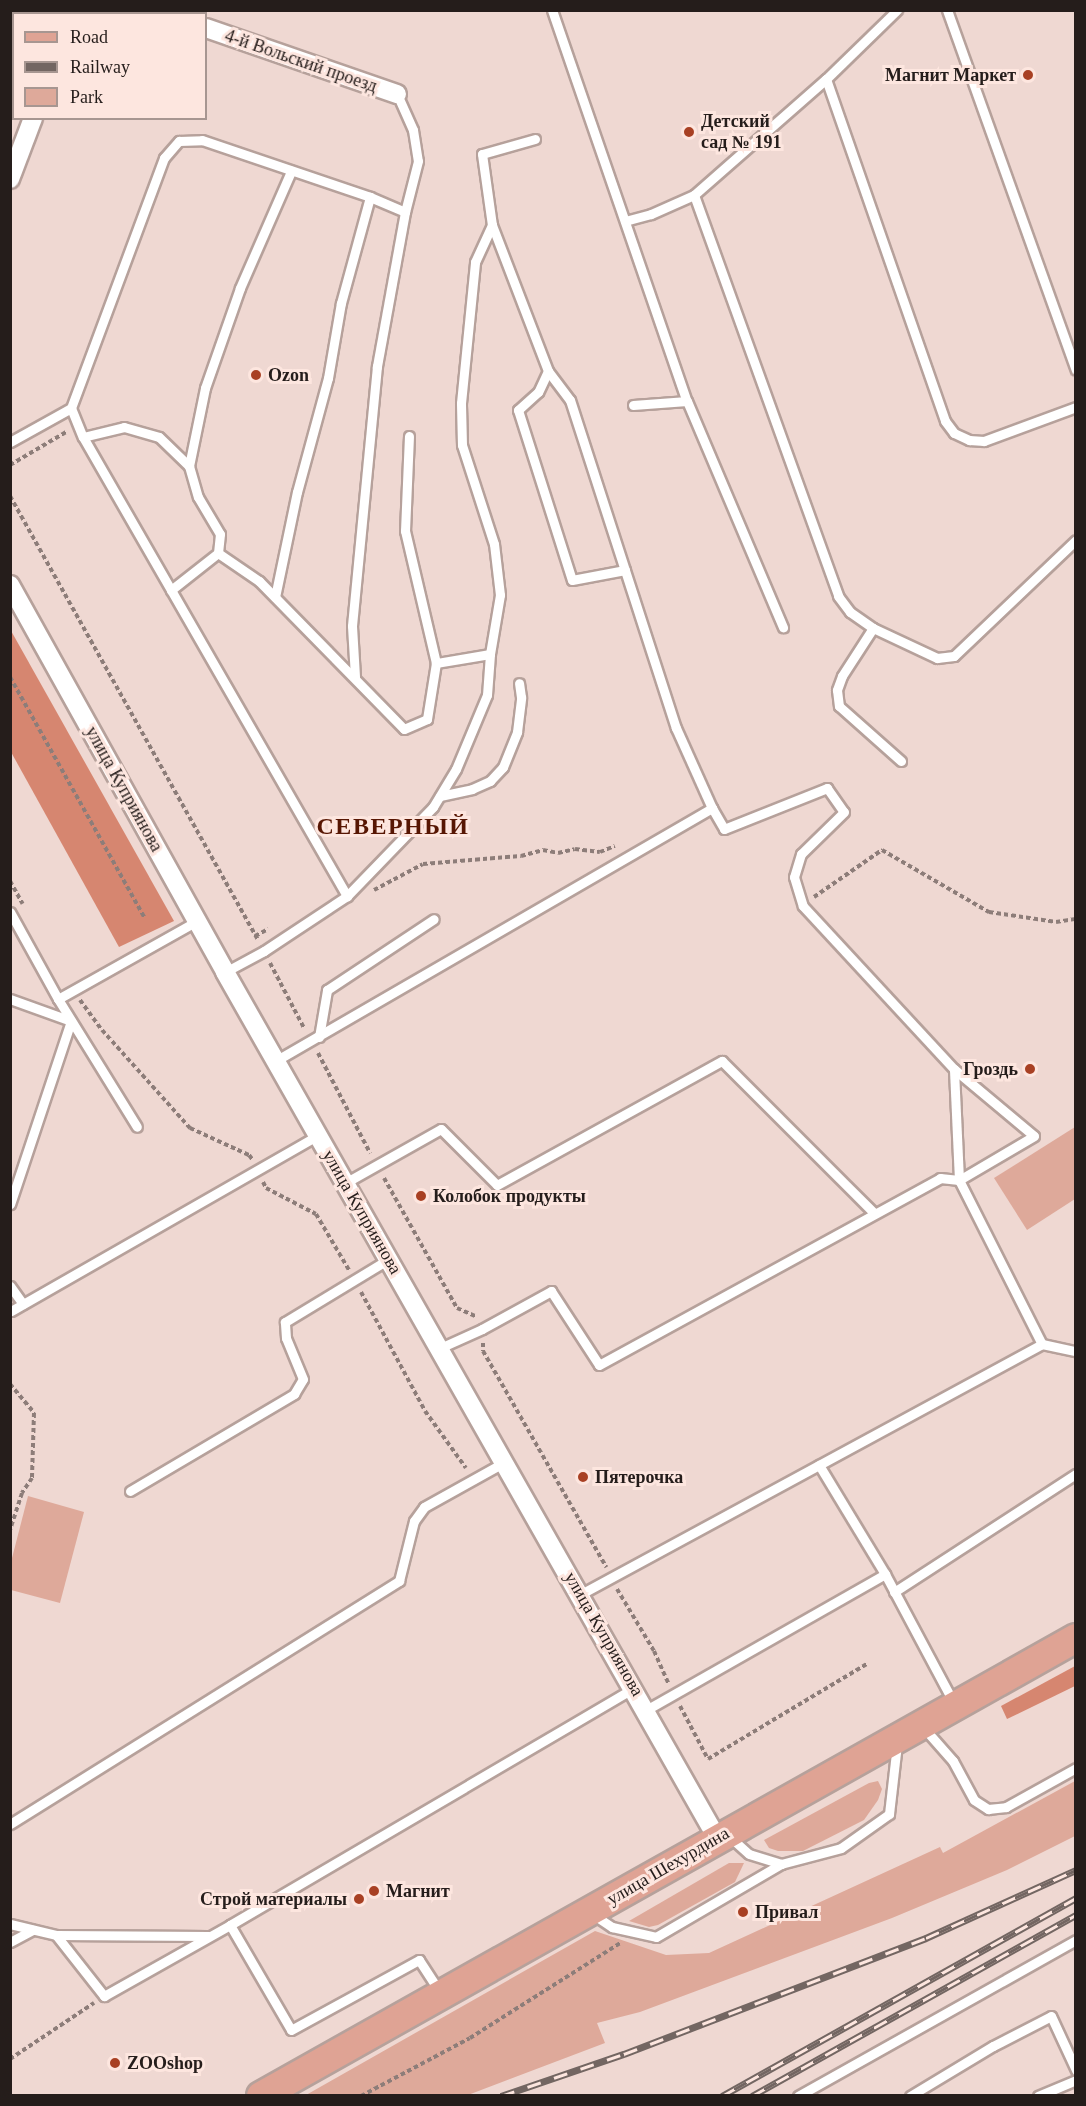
<!DOCTYPE html>
<meta charset="utf-8">
<style>
body{margin:0}
#map{position:relative;width:1086px;height:2106px;overflow:hidden;background:#efd8d2;font-family:Georgia,serif}
div>[style]{position:absolute}
[style*='--x']{left:calc(var(--x)*1px);top:calc(var(--y)*1px);width:calc(var(--w)*1px);rotate:calc(var(--a)*1deg)}
.green>*{inset:0;background:#dea99a}
.forest>*{inset:0;background:#d68670}
.path>*{height:4px;margin-top:-2px;transform-origin:0;background:repeating-linear-gradient(90deg,#8d7d79 0 4.5px,transparent 0 7.5px)}
.roads{filter:drop-shadow(2px 0 #b6a19b) drop-shadow(-2px 0 #b6a19b) drop-shadow(0 2px #b6a19b) drop-shadow(0 -2px #b6a19b)}
.service>*{height:9px;margin:-4.5px;padding:0 4.5px;transform-origin:4.5px;border-radius:4.5px;background:#fff}
.minor>*{height:18px;margin:-9px;padding:0 9px;transform-origin:9px;border-radius:9px;background:#fff}
.primary>*{height:28px;margin:-14px;padding:0 14px;transform-origin:14px;border-radius:14px;background:#dfa394}
.rail>*{height:7px;margin-top:-3.5px;transform-origin:0;background:repeating-linear-gradient(90deg,#fde6df 0 14px,#736662 0 28px);box-sizing:border-box;border-block:2px solid #736662}
.dots>*{width:16px;height:16px;translate:-50% -50%;box-sizing:border-box;border:3px solid #fde6df;border-radius:50%}
span{translate:-50% -50%;white-space:nowrap;text-align:center;line-height:1.15;-webkit-text-stroke:6px #fde6df;paint-order:stroke}
.street-label{font-size:18px;color:#251d1b}
.poi-label{font-size:18px;color:#251d1b;font-weight:700}
.right{translate:-100% -50%;text-align:right}
.left{translate:0 -50%;text-align:left}
.district-label{font-size:24px;color:#571603;font-weight:700;letter-spacing:1.5px}
.frame{position:absolute;inset:0;border:12px solid #251d1b;pointer-events:none}
.legend{position:absolute;left:12px;top:12px;width:195px;height:108px;box-sizing:border-box;background:#fde6df;border:2px solid #a79691;margin:0;padding:8px 10px;list-style:none;font-size:18px;color:#251d1b}
.legend li{display:flex;align-items:center;gap:12px;height:30px}
.legend b{width:30px;border:2px solid #a79691}
</style>
<div id="map">
<div class="green">
<div style="clip-path:polygon(1075px 1127px,1075px 1199px,1027px 1230px,994px 1178px)"></div>
<div style="clip-path:polygon(28px 1496px,84px 1512px,60px 1603px,11px 1590px,11px 1562px)"></div>
<div style="clip-path:polygon(878px 1781px,882px 1789px,878px 1800px,864px 1820px,803px 1851px,778px 1851px,769px 1848px,764px 1840px,869px 1783px)"></div>
<div style="clip-path:polygon(1075px 1781px,1075px 1836px,1007px 1870px,892px 1918px,640px 2012px,597px 2023px,605px 2043px,468px 2095px,306px 2095px,595px 1931px,666px 1955px,709px 1953px,940px 1847px,943px 1853px)"></div>
<div style="clip-path:polygon(729px 1863px,744px 1863px,735px 1882px,658px 1925px,649px 1927px,629px 1921px)"></div>
</div>
<div class="forest">
<div style="clip-path:polygon(10px 629px,174px 921px,119px 947px,11px 752px)"></div>
<div style="clip-path:polygon(1075px 1666px,1075px 1686px,1007px 1719px,1001px 1706px)"></div>
</div>
<div class="path">
<div style="--x:10;--y:465;--w:67;--a:-30.4"></div>
<div style="--x:10;--y:496;--w:509;--a:60.81"></div>
<div style="--x:10;--y:677;--w:277;--a:60.8"></div>
<div style="--x:10;--y:881;--w:26;--a:61"></div>
<div style="--x:374;--y:890;--w:55;--a:-28"></div>
<div style="--x:423;--y:864;--w:98;--a:-4.7"></div>
<div style="--x:521;--y:856;--w:23;--a:-15"></div>
<div style="--x:543;--y:850;--w:15;--a:11"></div>
<div style="--x:558;--y:853;--w:17;--a:-13"></div>
<div style="--x:575;--y:849;--w:25;--a:7"></div>
<div style="--x:600;--y:852;--w:16;--a:-22"></div>
<div style="--x:814;--y:897;--w:83;--a:-34.7"></div>
<div style="--x:882;--y:850;--w:124;--a:30.1"></div>
<div style="--x:989;--y:912;--w:68;--a:8.5"></div>
<div style="--x:1056;--y:922;--w:20;--a:-9"></div>
<div style="--x:255;--y:936;--w:15;--a:-28"></div>
<div style="--x:270;--y:963;--w:73;--a:62.4"></div>
<div style="--x:80;--y:1000;--w:37;--a:54"></div>
<div style="--x:102;--y:1030;--w:132;--a:48.1"></div>
<div style="--x:190;--y:1128;--w:65;--a:24.6"></div>
<div style="--x:249;--y:1155;--w:5;--a:53"></div>
<div style="--x:318;--y:1053;--w:113;--a:62.5"></div>
<div style="--x:384;--y:1178;--w:149;--a:60.7"></div>
<div style="--x:457;--y:1308;--w:20;--a:24"></div>
<div style="--x:263;--y:1182;--w:7;--a:63"></div>
<div style="--x:266;--y:1188;--w:56;--a:27.5"></div>
<div style="--x:316;--y:1214;--w:65;--a:59.5"></div>
<div style="--x:361;--y:1292;--w:135;--a:61.7"></div>
<div style="--x:425;--y:1411;--w:70;--a:54.3"></div>
<div style="--x:483;--y:1343;--w:8;--a:90"></div>
<div style="--x:483;--y:1351;--w:249;--a:60.3"></div>
<div style="--x:10;--y:1384;--w:38;--a:50"></div>
<div style="--x:34;--y:1413;--w:65;--a:91.8"></div>
<div style="--x:32;--y:1478;--w:18;--a:124"></div>
<div style="--x:22;--y:1493;--w:40;--a:108"></div>
<div style="--x:617;--y:1589;--w:72;--a:59.2"></div>
<div style="--x:654;--y:1651;--w:35;--a:66"></div>
<div style="--x:680;--y:1706;--w:60;--a:62.2"></div>
<div style="--x:708;--y:1759;--w:185;--a:-30.9"></div>
<div style="--x:10;--y:2059;--w:101;--a:-33.7"></div>
<div style="--x:361;--y:2096;--w:123;--a:-28"></div>
<div style="--x:470;--y:2038;--w:178;--a:-32.3"></div>
</div>
<div class="roads">
<div class="service">
<div style="--x:552;--y:10;--w:414;--a:71"></div>
<div style="--x:897;--y:10;--w:99;--a:135.8"></div>
<div style="--x:826;--y:79;--w:176;--a:138.7"></div>
<div style="--x:694;--y:195;--w:426;--a:70.2"></div>
<div style="--x:838;--y:596;--w:20;--a:53"></div>
<div style="--x:850;--y:612;--w:28;--a:35"></div>
<div style="--x:873;--y:628;--w:71;--a:25.1"></div>
<div style="--x:937;--y:658;--w:17;--a:-7"></div>
<div style="--x:954;--y:656;--w:168;--a:-43.6"></div>
<div style="--x:947;--y:10;--w:382;--a:70.3"></div>
<div style="--x:826;--y:79;--w:362;--a:70.8"></div>
<div style="--x:945;--y:421;--w:15;--a:53"></div>
<div style="--x:954;--y:433;--w:17;--a:25"></div>
<div style="--x:969;--y:440;--w:15;--a:4"></div>
<div style="--x:984;--y:441;--w:98;--a:-20.3"></div>
<div style="--x:397;--y:94;--w:39;--a:66"></div>
<div style="--x:413;--y:130;--w:31;--a:81"></div>
<div style="--x:418;--y:161;--w:53;--a:104.3"></div>
<div style="--x:535;--y:139;--w:55;--a:164.2"></div>
<div style="--x:482;--y:154;--w:72;--a:82"></div>
<div style="--x:492;--y:225;--w:156;--a:69"></div>
<div style="--x:548;--y:371;--w:36;--a:53"></div>
<div style="--x:570;--y:400;--w:345;--a:72.1"></div>
<div style="--x:676;--y:728;--w:88;--a:65.8"></div>
<div style="--x:625;--y:221;--w:27;--a:-15"></div>
<div style="--x:651;--y:214;--w:47;--a:-23.8"></div>
<div style="--x:548;--y:371;--w:23;--a:115"></div>
<div style="--x:538;--y:392;--w:27;--a:138"></div>
<div style="--x:518;--y:410;--w:178;--a:72.4"></div>
<div style="--x:572;--y:580;--w:54;--a:-10.7"></div>
<div style="--x:633;--y:405;--w:54;--a:-4.2"></div>
<div style="--x:687;--y:401;--w:246;--a:67"></div>
<div style="--x:71;--y:408;--w:267;--a:-69.6"></div>
<div style="--x:164;--y:158;--w:23;--a:-49"></div>
<div style="--x:179;--y:141;--w:23;--a:-2"></div>
<div style="--x:202;--y:140;--w:177;--a:18.7"></div>
<div style="--x:370;--y:197;--w:38;--a:23"></div>
<div style="--x:405;--y:212;--w:157;--a:100.3"></div>
<div style="--x:377;--y:366;--w:261;--a:95.5"></div>
<div style="--x:352;--y:626;--w:51;--a:86.6"></div>
<div style="--x:83;--y:437;--w:42;--a:-13.7"></div>
<div style="--x:124;--y:427;--w:36;--a:16"></div>
<div style="--x:159;--y:437;--w:42;--a:44"></div>
<div style="--x:189;--y:466;--w:32;--a:74"></div>
<div style="--x:198;--y:497;--w:43;--a:59.3"></div>
<div style="--x:220;--y:534;--w:19;--a:96"></div>
<div style="--x:218;--y:553;--w:60;--a:141.8"></div>
<div style="--x:10;--y:442;--w:70;--a:-29.1"></div>
<div style="--x:71;--y:408;--w:31;--a:68"></div>
<div style="--x:83;--y:437;--w:530;--a:60.09"></div>
<div style="--x:347;--y:896;--w:100;--a:146.5"></div>
<div style="--x:264;--y:951;--w:44;--a:151.7"></div>
<div style="--x:189;--y:466;--w:80;--a:-78.4"></div>
<div style="--x:205;--y:388;--w:106;--a:-70.7"></div>
<div style="--x:240;--y:288;--w:128;--a:-66.4"></div>
<div style="--x:218;--y:553;--w:50;--a:34.3"></div>
<div style="--x:259;--y:581;--w:207;--a:45.6"></div>
<div style="--x:404;--y:729;--w:25;--a:-23"></div>
<div style="--x:427;--y:719;--w:57;--a:-80.9"></div>
<div style="--x:275;--y:597;--w:107;--a:-78.2"></div>
<div style="--x:297;--y:492;--w:118;--a:-74.8"></div>
<div style="--x:328;--y:378;--w:76;--a:-80.2"></div>
<div style="--x:341;--y:303;--w:110;--a:-74.7"></div>
<div style="--x:873;--y:628;--w:57;--a:122.9"></div>
<div style="--x:842;--y:676;--w:15;--a:110"></div>
<div style="--x:837;--y:690;--w:16;--a:83"></div>
<div style="--x:839;--y:706;--w:83;--a:41.6"></div>
<div style="--x:490;--y:654;--w:60;--a:-80.4"></div>
<div style="--x:500;--y:595;--w:51;--a:-96.7"></div>
<div style="--x:494;--y:544;--w:104;--a:-107.9"></div>
<div style="--x:462;--y:445;--w:42;--a:-91.4"></div>
<div style="--x:461;--y:403;--w:142;--a:-84.3"></div>
<div style="--x:475;--y:262;--w:41;--a:-65.3"></div>
<div style="--x:440;--y:796;--w:33;--a:-12"></div>
<div style="--x:472;--y:789;--w:20;--a:-24"></div>
<div style="--x:490;--y:781;--w:19;--a:-47"></div>
<div style="--x:503;--y:767;--w:38;--a:-68"></div>
<div style="--x:517;--y:732;--w:35;--a:-83"></div>
<div style="--x:521;--y:697;--w:14;--a:-98"></div>
<div style="--x:347;--y:896;--w:124;--a:-46"></div>
<div style="--x:433;--y:807;--w:44;--a:-58.8"></div>
<div style="--x:456;--y:769;--w:80;--a:-67.3"></div>
<div style="--x:487;--y:695;--w:41;--a:-85.8"></div>
<div style="--x:490;--y:654;--w:55;--a:170.5"></div>
<div style="--x:436;--y:663;--w:136;--a:-103.2"></div>
<div style="--x:405;--y:531;--w:95;--a:-87.6"></div>
<div style="--x:10;--y:912;--w:99;--a:61.1"></div>
<div style="--x:58;--y:999;--w:159;--a:-29.3"></div>
<div style="--x:10;--y:999;--w:65;--a:19.8"></div>
<div style="--x:71;--y:1021;--w:193;--a:108.4"></div>
<div style="--x:58;--y:999;--w:150;--a:58.3"></div>
<div style="--x:319;--y:1037;--w:48;--a:-80.3"></div>
<div style="--x:327;--y:990;--w:128;--a:-33.6"></div>
<div style="--x:277;--y:1060;--w:503;--a:-30.08"></div>
<div style="--x:712;--y:808;--w:24;--a:60"></div>
<div style="--x:724;--y:829;--w:111;--a:-21.7"></div>
<div style="--x:827;--y:788;--w:29;--a:55"></div>
<div style="--x:844;--y:812;--w:60;--a:135.7"></div>
<div style="--x:801;--y:854;--w:24;--a:107"></div>
<div style="--x:794;--y:877;--w:30;--a:73"></div>
<div style="--x:803;--y:906;--w:222;--a:47.2"></div>
<div style="--x:954;--y:1069;--w:104;--a:39.9"></div>
<div style="--x:1034;--y:1136;--w:87;--a:149.6"></div>
<div style="--x:959;--y:1180;--w:184;--a:63.2"></div>
<div style="--x:345;--y:1183;--w:110;--a:-29.4"></div>
<div style="--x:441;--y:1129;--w:79;--a:45"></div>
<div style="--x:497;--y:1185;--w:257;--a:-28.9"></div>
<div style="--x:722;--y:1061;--w:215;--a:45"></div>
<div style="--x:10;--y:1286;--w:22;--a:54"></div>
<div style="--x:11;--y:1311;--w:354;--a:-29.8"></div>
<div style="--x:440;--y:1348;--w:46;--a:-24.3"></div>
<div style="--x:482;--y:1329;--w:79;--a:-28.8"></div>
<div style="--x:551;--y:1291;--w:88;--a:57"></div>
<div style="--x:599;--y:1365;--w:389;--a:-28.7"></div>
<div style="--x:940;--y:1178;--w:19;--a:6"></div>
<div style="--x:959;--y:1180;--w:111;--a:-92.6"></div>
<div style="--x:819;--y:1465;--w:127;--a:58.8"></div>
<div style="--x:885;--y:1574;--w:146;--a:61.9"></div>
<div style="--x:130;--y:1491;--w:191;--a:-30.6"></div>
<div style="--x:294;--y:1394;--w:17;--a:-59"></div>
<div style="--x:303;--y:1379;--w:44;--a:-112.5"></div>
<div style="--x:286;--y:1338;--w:16;--a:-94"></div>
<div style="--x:285;--y:1322;--w:122;--a:-31.2"></div>
<div style="--x:894;--y:1592;--w:217;--a:-33"></div>
<div style="--x:581;--y:1594;--w:524;--a:-28.47"></div>
<div style="--x:1042;--y:1344;--w:35;--a:12"></div>
<div style="--x:646;--y:1710;--w:275;--a:-29.6"></div>
<div style="--x:923;--y:1727;--w:45;--a:48.6"></div>
<div style="--x:953;--y:1761;--w:44;--a:61.7"></div>
<div style="--x:974;--y:1800;--w:17;--a:33"></div>
<div style="--x:988;--y:1809;--w:18;--a:-6"></div>
<div style="--x:1006;--y:1807;--w:80;--a:-29.1"></div>
<div style="--x:10;--y:1824;--w:459;--a:-32"></div>
<div style="--x:399;--y:1581;--w:62;--a:-76"></div>
<div style="--x:414;--y:1521;--w:17;--a:-54"></div>
<div style="--x:424;--y:1507;--w:93;--a:-29.1"></div>
<div style="--x:730;--y:1837;--w:25;--a:42"></div>
<div style="--x:749;--y:1854;--w:34;--a:17"></div>
<div style="--x:781;--y:1864;--w:62;--a:-14.9"></div>
<div style="--x:841;--y:1848;--w:59;--a:-35.3"></div>
<div style="--x:889;--y:1814;--w:70;--a:-83.5"></div>
<div style="--x:594;--y:1915;--w:22;--a:34"></div>
<div style="--x:612;--y:1927;--w:45;--a:12.8"></div>
<div style="--x:656;--y:1937;--w:145;--a:-30.3"></div>
<div style="--x:10;--y:1924;--w:47;--a:13.4"></div>
<div style="--x:56;--y:1935;--w:152;--a:0.4"></div>
<div style="--x:230;--y:1925;--w:121;--a:59.8"></div>
<div style="--x:291;--y:2030;--w:146;--a:-28.7"></div>
<div style="--x:419;--y:1960;--w:37;--a:57"></div>
<div style="--x:56;--y:1935;--w:78;--a:51.8"></div>
<div style="--x:104;--y:1996;--w:145;--a:-29.4"></div>
<div style="--x:230;--y:1925;--w:468;--a:-30.4"></div>
<div style="--x:10;--y:1942;--w:26;--a:-28"></div>
<div style="--x:798;--y:2096;--w:319;--a:-29.3"></div>
<div style="--x:910;--y:2096;--w:97;--a:-31.1"></div>
<div style="--x:993;--y:2046;--w:65;--a:-27.3"></div>
<div style="--x:1051;--y:2016;--w:60;--a:65.2"></div>
<div style="--x:1038;--y:2096;--w:41;--a:-22.8"></div>
</div>
<div class="minor">
<div style="--x:158;--y:10;--w:9;--a:27"></div>
<div style="--x:73;--y:14;--w:4;--a:-76"></div>
<div style="--x:206;--y:28;--w:202;--a:19.1"></div>
<div style="--x:10;--y:179;--w:65;--a:-69.3"></div>
<div style="--x:10;--y:585;--w:443;--a:60.9"></div>
<div style="--x:225;--y:972;--w:996;--a:60.4"></div>
</div>
<div class="primary">
<div style="--x:261;--y:2096;--w:935;--a:-29.33"></div>
</div>
</div>
<div class="rail">
<div style="--x:501;--y:2096;--w:130;--a:-18.9"></div>
<div style="--x:624;--y:2054;--w:324;--a:-21"></div>
<div style="--x:926;--y:1938;--w:165;--a:-24.4"></div>
<div style="--x:722;--y:2096;--w:406;--a:-29.2"></div>
<div style="--x:752;--y:2096;--w:371;--a:-29.2"></div>
</div>
<div class="dots">
<div style="left:1028px;top:75px;background:#a84023"></div>
<div style="left:689px;top:132px;background:#a84023"></div>
<div style="left:256px;top:375px;background:#a84023"></div>
<div style="left:1030px;top:1069px;background:#a84023"></div>
<div style="left:421px;top:1196px;background:#a84023"></div>
<div style="left:583px;top:1477px;background:#a84023"></div>
<div style="left:374px;top:1891px;background:#a84023"></div>
<div style="left:359px;top:1899px;background:#a84023"></div>
<div style="left:743px;top:1912px;background:#a84023"></div>
<div style="left:115px;top:2063px;background:#a84023"></div>
</div>
<div class="street-label">
<span style="left:301px;top:61px;rotate:19deg">4-й Вольский проезд</span>
<span style="left:124px;top:789px;rotate:61deg">улица Куприянова</span>
<span style="left:362px;top:1212px;rotate:60deg">улица Куприянова</span>
<span style="left:604px;top:1634px;rotate:60deg">улица Куприянова</span>
<span style="left:668px;top:1866px;rotate:-30deg">улица Шехурдина</span>
</div>
<div class="poi-label">
<span class="right" style="left:1016px;top:75px">Магнит Маркет</span>
<span class="left" style="left:701px;top:132px">Детский<br>сад № 191</span>
<span class="left" style="left:268px;top:375px">Ozon</span>
<span class="right" style="left:1018px;top:1069px">Гроздь</span>
<span class="left" style="left:433px;top:1196px">Колобок продукты</span>
<span class="left" style="left:595px;top:1477px">Пятерочка</span>
<span class="left" style="left:386px;top:1891px">Магнит</span>
<span class="right" style="left:347px;top:1899px">Строй материалы</span>
<span class="left" style="left:755px;top:1912px">Привал</span>
<span class="left" style="left:127px;top:2063px">ZOOshop</span>
</div>
<div class="district-label">
<span style="left:393px;top:827px">СЕВЕРНЫЙ</span>
</div>
<div class="frame"></div>
<ul class="legend">
<li><b style="height:8px;background:#dfa394"></b>Road</li>
<li><b style="height:8px;background:#736662"></b>Railway</li>
<li><b style="height:16px;background:#dea99a"></b>Park</li>
</ul>
</div>
